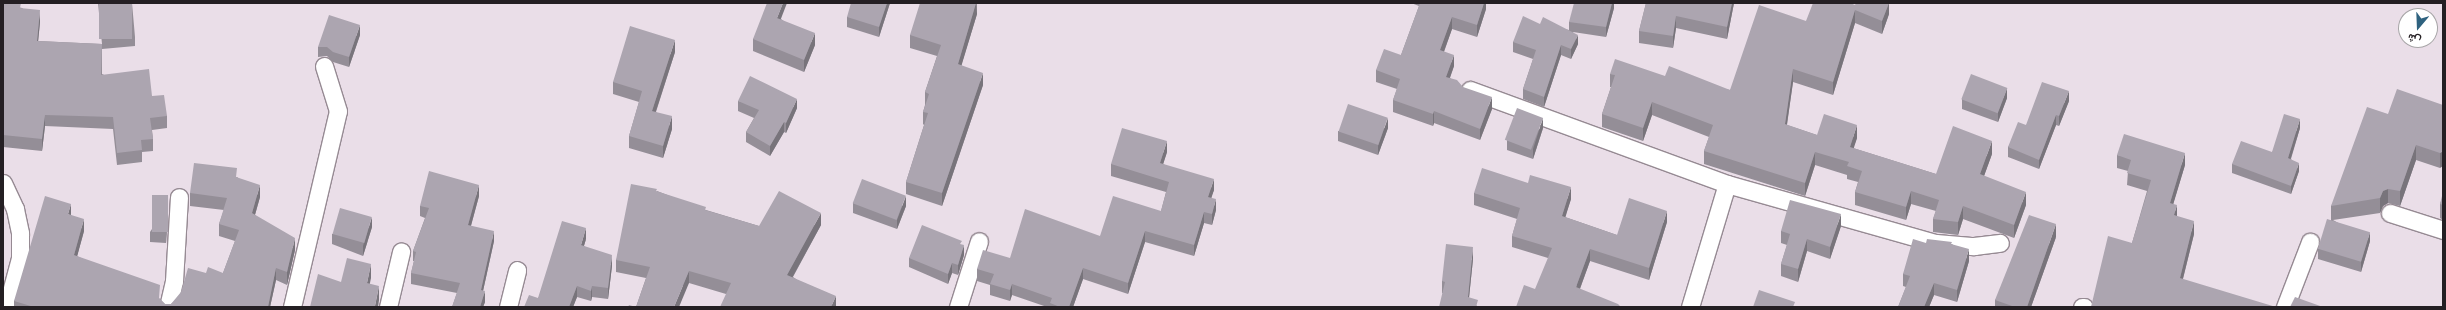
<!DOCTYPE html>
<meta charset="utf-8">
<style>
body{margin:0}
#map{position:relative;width:2446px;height:310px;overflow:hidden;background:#eadee8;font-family:Karla,Vazirmatn,sans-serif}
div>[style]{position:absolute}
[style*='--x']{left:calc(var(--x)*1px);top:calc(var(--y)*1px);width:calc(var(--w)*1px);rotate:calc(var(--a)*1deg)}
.roads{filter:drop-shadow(1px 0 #968a93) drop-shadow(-1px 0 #968a93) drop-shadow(0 1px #968a93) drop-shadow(0 -1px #968a93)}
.minor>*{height:17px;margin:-8.5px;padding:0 8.5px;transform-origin:8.5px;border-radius:8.5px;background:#fff}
.wall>*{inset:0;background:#948e97}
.shaded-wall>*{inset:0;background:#78747b}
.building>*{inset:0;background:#aca5b0;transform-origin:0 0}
span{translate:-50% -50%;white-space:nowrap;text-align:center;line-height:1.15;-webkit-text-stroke:4px #fff;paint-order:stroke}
.frame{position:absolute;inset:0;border:4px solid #241f23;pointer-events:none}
.north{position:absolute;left:2398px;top:8px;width:40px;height:40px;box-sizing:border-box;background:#fff;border:1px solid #a7a5a7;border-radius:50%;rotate:199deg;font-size:11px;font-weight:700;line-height:16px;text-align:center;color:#241f23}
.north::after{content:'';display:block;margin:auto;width:14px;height:18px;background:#2f627f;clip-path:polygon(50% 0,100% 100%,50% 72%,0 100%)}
</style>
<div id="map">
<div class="roads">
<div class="minor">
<div style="--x:1470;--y:90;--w:274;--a:20.1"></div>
<div style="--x:1727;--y:184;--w:217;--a:15.8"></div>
<div style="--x:1936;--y:243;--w:38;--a:5"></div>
<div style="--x:1974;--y:246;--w:26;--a:-7"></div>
<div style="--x:3;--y:183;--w:29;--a:65"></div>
<div style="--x:15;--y:209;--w:25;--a:78"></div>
<div style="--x:20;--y:233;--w:25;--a:90"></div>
<div style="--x:20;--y:258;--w:51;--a:104.9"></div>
<div style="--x:2390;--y:213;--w:56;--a:17.8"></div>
<div style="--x:168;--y:307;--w:27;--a:-77"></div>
<div style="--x:174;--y:281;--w:84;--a:-86.6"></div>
<div style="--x:292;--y:307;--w:201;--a:-76.8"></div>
<div style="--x:338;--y:111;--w:47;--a:-107.3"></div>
<div style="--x:388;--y:307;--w:57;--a:-76.7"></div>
<div style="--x:508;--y:307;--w:38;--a:-76"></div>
<div style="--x:958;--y:307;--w:69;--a:-72.3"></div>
<div style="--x:1690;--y:307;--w:128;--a:-73.3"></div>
<div style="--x:2082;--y:307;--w:2;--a:0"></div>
<div style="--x:2285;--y:307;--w:70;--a:-69"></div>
</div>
</div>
<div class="wall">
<div style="clip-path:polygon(3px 3px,22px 8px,40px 22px,38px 41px,102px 44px,98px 3px,132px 3px,135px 37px,135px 46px,102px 49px,102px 74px,152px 96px,167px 116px,167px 128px,152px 130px,153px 139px,153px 151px,142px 152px,142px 162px,117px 165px,113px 129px,45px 126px,42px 151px,3px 147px)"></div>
<div style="clip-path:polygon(890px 3px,879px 37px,847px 27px,847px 17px)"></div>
<div style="clip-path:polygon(977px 3px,977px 14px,961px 66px,983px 85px,942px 206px,906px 194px,906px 182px,924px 125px,923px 124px,923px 112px,925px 105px,925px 92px,937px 56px,910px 48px,910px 35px)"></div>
<div style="clip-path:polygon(1411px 3px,1486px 3px,1486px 9px,1477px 37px,1452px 29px,1444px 52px,1454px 66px,1450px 78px,1492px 109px,1480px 140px,1434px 123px,1433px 126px,1393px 112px,1393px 100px,1397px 89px,1376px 82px,1376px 70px,1401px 55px,1419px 6px)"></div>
<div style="clip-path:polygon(1612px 3px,1614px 3px,1614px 8px,1606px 37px,1573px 32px,1578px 44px,1571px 59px,1561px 55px,1544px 107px,1523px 99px,1523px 89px,1533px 59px,1513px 52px,1513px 42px,1540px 24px,1569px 30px,1569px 22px)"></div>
<div style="clip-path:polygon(1646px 3px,1734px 3px,1727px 39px,1676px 28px,1673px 48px,1639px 43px,1639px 31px)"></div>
<div style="clip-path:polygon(1889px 3px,1889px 14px,1882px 34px,1855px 23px,1833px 95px,1793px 82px,1787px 125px,1817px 135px,1857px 138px,1853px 148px,1936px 174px,1992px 154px,1984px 176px,2026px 205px,2014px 238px,1963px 219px,1958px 235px,1933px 232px,1933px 219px,1936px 211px,1911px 204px,1906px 220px,1855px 205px,1855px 192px,1858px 182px,1847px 179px,1847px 175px,1815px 165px,1805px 196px,1704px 164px,1704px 151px,1709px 137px,1652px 115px,1643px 141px,1602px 127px,1602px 114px,1611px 87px,1610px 87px,1610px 74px,1665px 76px,1730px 90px,1806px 21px,1855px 5px)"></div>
<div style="clip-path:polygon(781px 19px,815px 45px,804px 72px,753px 51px,753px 39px)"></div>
<div style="clip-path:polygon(360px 35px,349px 67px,333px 62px,327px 56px,318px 57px,318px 47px)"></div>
<div style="clip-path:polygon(675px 52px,656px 112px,672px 129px,663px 158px,629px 148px,629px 136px,639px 102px,613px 94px,613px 82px)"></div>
<div style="clip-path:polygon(2007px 98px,1998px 122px,1962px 109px,1962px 99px)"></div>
<div style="clip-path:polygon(738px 101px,797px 108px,786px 133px,784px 132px,770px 156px,746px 142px,746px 132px,754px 118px,738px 111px)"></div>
<div style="clip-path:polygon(2069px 101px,2059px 126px,2056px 125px,2039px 169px,2008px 157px,2008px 147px,2026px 125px)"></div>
<div style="clip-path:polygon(2443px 105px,2440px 168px,2416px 160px,2400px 206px,2388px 203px,2383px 206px,2380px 213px,2333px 220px,2370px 241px,2361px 272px,2318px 259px,2318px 249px,2331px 220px,2331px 206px,2388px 114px)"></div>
<div style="clip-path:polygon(1388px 128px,1378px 155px,1338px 141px,1338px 131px)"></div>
<div style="clip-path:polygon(1543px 128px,1533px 159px,1507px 150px,1507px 140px)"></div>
<div style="clip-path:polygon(2300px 128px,2291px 159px,2299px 171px,2291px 194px,2232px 173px,2232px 164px,2272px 152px)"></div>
<div style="clip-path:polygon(1167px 152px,1163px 164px,1214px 190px,1211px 197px,1216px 210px,1212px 225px,1204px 223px,1194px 256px,1145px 242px,1128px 294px,1083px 279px,1073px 307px,1047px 307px,1012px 295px,1010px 301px,990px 295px,990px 285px,977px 281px,977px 269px,1010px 258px,1100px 236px,1161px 211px,1166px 192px,1111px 176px,1111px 164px)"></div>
<div style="clip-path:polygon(2117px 155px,2185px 165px,2173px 204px,2177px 216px,2194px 234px,2183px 279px,2091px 307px,2132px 243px,2147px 191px,2127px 185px,2128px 171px,2117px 168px)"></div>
<div style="clip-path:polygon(237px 177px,260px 197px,255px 215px,295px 250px,287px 285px,276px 280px,270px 307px,14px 307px,14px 301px,71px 215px,84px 231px,77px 256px,160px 299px,165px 304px,171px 304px,206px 273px,223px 273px,235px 241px,219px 236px,219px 224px,224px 210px,190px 206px,190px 193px)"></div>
<div style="clip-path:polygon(657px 191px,706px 210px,759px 226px,821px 225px,793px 277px,836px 307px,726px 294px,689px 283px,636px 307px,646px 278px,616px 272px,616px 260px)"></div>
<div style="clip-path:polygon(1474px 193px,1571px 199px,1565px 217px,1617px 235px,1667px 222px,1649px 280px,1590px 261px,1580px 289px,1548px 258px,1512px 247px,1512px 236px,1517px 219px,1474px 205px)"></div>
<div style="clip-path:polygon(479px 196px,471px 226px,494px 241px,483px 291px,485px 302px,483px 307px,452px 307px,457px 293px,411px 284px,411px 273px,414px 261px,413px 261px,413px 251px,425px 218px,420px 216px,420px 206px)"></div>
<div style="clip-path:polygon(2443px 196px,2443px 220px,2440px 218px,2440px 204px)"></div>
<div style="clip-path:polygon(853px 203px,906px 206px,897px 229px,853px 213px)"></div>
<div style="clip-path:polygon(168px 205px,166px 243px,150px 242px,150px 232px)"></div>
<div style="clip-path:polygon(1841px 226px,1830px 259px,1807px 251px,1798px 282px,1781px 276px,1781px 264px,1787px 245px,1781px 243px,1781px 231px)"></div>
<div style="clip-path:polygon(372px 227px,363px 256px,332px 244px,332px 234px)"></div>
<div style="clip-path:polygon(2056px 237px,2031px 307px,1995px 307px,1995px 300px)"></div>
<div style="clip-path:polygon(586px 239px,584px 246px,612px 266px,608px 299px,592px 297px,591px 301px,577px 297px,573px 307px,524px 307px,538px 298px)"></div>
<div style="clip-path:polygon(1926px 243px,1952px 244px,1969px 261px,1957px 302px,1934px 295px,1929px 307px,1898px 307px,1906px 287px,1903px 286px,1903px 274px)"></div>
<div style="clip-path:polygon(962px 245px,964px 255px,958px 275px,952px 273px,948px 284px,909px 267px,909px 258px)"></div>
<div style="clip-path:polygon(1473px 259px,1469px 298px,1478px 307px,1442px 293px,1442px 281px)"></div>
</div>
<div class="shaded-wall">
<div style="clip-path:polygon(783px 3px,787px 3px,777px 29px,777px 18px)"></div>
<div style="clip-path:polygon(887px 3px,890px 3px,879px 37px,879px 27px)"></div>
<div style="clip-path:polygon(976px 3px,977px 14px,958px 77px,958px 64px)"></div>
<div style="clip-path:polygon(1484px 3px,1486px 3px,1486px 9px,1477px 37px,1477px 25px)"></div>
<div style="clip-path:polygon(1612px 3px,1614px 3px,1614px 8px,1606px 37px,1606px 27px)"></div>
<div style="clip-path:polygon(1732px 3px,1734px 3px,1727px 39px,1727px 27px)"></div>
<div style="clip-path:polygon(1889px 3px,1889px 14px,1882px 34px,1882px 21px)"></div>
<div style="clip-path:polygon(40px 10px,40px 22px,37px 53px,37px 41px)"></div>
<div style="clip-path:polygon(1855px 10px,1855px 23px,1833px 95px,1833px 82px)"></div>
<div style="clip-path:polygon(1676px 16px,1676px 28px,1673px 48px,1673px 36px)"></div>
<div style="clip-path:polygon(1452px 17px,1452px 29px,1440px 62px,1440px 50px)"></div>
<div style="clip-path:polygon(360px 25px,360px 35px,349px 67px,349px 57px)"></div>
<div style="clip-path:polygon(815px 33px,815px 45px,804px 72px,804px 60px)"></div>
<div style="clip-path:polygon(1578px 35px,1578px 44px,1571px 59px,1571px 49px)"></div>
<div style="clip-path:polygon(675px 40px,675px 52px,652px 123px,652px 111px)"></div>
<div style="clip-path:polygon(1561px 45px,1561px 55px,1544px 107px,1544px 97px)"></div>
<div style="clip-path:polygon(1454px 55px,1454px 66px,1446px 88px,1446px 77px)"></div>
<div style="clip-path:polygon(1793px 69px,1793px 82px,1785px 137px,1785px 124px)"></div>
<div style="clip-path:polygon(983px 73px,983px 85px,942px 206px,942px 193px)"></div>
<div style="clip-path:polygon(2007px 88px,2007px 98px,1998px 122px,1998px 112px)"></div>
<div style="clip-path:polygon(2069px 91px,2069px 101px,2059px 126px,2059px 116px)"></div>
<div style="clip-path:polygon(1492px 97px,1492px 109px,1480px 140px,1480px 129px)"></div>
<div style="clip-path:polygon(797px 99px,797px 108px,786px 133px,786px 123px)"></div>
<div style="clip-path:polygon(1652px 102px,1652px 115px,1643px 141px,1643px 128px)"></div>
<div style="clip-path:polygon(1434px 111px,1434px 123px,1433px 126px,1433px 114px)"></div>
<div style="clip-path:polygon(45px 115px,45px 126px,42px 151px,42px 139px)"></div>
<div style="clip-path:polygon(2056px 115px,2056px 125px,2039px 169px,2039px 160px)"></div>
<div style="clip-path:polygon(672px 116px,672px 129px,663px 158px,663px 146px)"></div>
<div style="clip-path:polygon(1388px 118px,1388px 128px,1378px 155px,1378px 146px)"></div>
<div style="clip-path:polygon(1543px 118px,1543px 128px,1533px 159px,1533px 149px)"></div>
<div style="clip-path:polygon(2300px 119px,2300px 128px,2288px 167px,2288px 158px)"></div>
<div style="clip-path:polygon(784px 122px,784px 132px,770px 156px,770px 146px)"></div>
<div style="clip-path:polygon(1857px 125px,1857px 138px,1850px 160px,1850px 147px)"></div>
<div style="clip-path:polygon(1167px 141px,1167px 152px,1160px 174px,1160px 163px)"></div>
<div style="clip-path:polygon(1992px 141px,1992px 154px,1980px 187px,1980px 174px)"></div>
<div style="clip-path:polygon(2416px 145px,2416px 160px,2400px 206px,2400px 191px)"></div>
<div style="clip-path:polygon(2443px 151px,2443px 166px,2440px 168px,2440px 153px)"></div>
<div style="clip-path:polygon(1815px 152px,1815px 165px,1805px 196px,1805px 183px)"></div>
<div style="clip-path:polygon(2185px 153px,2185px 165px,2170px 215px,2170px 203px)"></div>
<div style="clip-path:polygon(2299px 163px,2299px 171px,2291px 194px,2291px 186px)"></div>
<div style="clip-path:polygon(1214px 179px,1214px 190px,1208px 208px,1208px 197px)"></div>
<div style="clip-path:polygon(260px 185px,260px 197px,252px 225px,252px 213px)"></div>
<div style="clip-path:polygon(479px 185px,479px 196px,468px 236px,468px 225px)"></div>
<div style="clip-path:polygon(1571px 187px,1571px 199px,1562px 228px,1562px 216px)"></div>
<div style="clip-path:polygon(2388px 189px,2388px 203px,2383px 206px,2380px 213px,2380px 198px,2383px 191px)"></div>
<div style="clip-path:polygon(1911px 191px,1911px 204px,1906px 220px,1906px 207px)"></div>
<div style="clip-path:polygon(2026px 192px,2026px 205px,2014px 238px,2014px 225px)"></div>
<div style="clip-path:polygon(168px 195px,168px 205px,166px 243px,166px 233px)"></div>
<div style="clip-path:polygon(906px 196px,906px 206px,897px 229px,897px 220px)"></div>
<div style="clip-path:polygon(1216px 199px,1216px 210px,1212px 225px,1212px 214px)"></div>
<div style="clip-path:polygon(71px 204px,71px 216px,68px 214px)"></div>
<div style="clip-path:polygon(2177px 205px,2177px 218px,2174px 215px)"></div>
<div style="clip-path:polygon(1963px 206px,1963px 219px,1958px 235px,1958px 222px)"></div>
<div style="clip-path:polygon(1667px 211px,1667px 222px,1649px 280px,1649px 268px)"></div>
<div style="clip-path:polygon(1204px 212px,1204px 223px,1194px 256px,1194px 245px)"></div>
<div style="clip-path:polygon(821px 213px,821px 225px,787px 287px,787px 275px)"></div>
<div style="clip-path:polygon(1841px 214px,1841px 226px,1830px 259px,1830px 247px)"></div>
<div style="clip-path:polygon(372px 217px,372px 227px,363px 256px,363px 246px)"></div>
<div style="clip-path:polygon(84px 219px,84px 231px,74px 268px,74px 255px)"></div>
<div style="clip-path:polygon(2194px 221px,2194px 234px,2180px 290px,2180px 278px)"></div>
<div style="clip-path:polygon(2056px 224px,2056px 237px,2031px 307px,2027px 307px)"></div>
<div style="clip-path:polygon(586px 228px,586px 239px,581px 255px,581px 245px)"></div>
<div style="clip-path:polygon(494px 231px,494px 241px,481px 300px,481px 290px)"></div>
<div style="clip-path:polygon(1145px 231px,1145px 242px,1128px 294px,1128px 283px)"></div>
<div style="clip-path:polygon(2370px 232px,2370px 241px,2361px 272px,2361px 262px)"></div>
<div style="clip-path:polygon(295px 238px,295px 250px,287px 285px,287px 272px)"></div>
<div style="clip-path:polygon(1807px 239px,1807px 251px,1798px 282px,1798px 269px)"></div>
<div style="clip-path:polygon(964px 245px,964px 255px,958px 275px,958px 265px)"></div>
<div style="clip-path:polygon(1473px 247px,1473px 259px,1468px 307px,1468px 297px)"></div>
<div style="clip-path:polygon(1590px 249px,1590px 261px,1576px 299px,1576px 287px)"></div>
<div style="clip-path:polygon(1969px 249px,1969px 261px,1957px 302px,1957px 290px)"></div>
<div style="clip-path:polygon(612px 255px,612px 266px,608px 299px,608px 288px)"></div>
<div style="clip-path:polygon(952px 263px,952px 273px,948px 284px,948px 274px)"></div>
<div style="clip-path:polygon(371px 264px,371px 278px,367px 297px,367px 283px)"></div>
<div style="clip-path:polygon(276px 268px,276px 280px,270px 307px,268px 307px)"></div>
<div style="clip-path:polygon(1083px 268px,1083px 279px,1073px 307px,1069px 307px)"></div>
<div style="clip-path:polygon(689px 271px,689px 283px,679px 307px,674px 307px)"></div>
<div style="clip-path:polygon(1934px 283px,1934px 295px,1929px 307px,1924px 307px)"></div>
<div style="clip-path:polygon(1012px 284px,1012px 295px,1010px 301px,1010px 290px)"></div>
<div style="clip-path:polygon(379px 286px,379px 300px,378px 307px,375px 306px)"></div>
<div style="clip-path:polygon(577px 286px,577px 297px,573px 307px,569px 307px)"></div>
<div style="clip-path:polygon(592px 286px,592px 297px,591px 301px,591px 291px)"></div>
<div style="clip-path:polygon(485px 291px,485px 302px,483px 307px,480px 307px)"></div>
<div style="clip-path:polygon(836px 296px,836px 307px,831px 307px)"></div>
</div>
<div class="building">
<div style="clip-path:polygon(3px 3px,21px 3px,20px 8px,40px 10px,37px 41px,102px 44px,101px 75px,149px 69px,152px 96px,164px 95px,167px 116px,150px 118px,153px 139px,141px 140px,142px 150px,117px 153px,113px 117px,45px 115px,42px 139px,3px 135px)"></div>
<div style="left:99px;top:3px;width:33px;height:36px"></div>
<div style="clip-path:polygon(767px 3px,783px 3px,777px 18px,815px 33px,804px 60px,753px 39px)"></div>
<div style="clip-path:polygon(851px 3px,887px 3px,879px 27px,847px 17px)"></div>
<div style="clip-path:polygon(920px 3px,976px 3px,958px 64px,983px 73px,942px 193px,906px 182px,928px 113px,923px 112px,929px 94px,925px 92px,941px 45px,910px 35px)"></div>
<div style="clip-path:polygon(1420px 3px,1484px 3px,1477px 25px,1452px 17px,1440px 50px,1454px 55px,1446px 77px,1457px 80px,1463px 87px,1492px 97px,1480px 129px,1434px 111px,1433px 114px,1393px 100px,1400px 79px,1376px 70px,1384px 49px,1401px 55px)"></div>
<div style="clip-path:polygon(1574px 3px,1612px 3px,1606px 27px,1569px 22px)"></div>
<div style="clip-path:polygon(1646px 3px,1732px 3px,1727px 27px,1676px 16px,1673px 36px,1639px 31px)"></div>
<div style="clip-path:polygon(1813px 3px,1850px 3px,1855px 5px,1856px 3px,1889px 3px,1882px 21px,1855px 10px,1833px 82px,1793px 69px,1785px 124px,1817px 135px,1824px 114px,1857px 125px,1850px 147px,1936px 174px,1953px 126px,1992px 141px,1980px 174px,2026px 192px,2014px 225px,1963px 206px,1958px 222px,1933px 219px,1939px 200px,1911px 191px,1906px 207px,1855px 192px,1862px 171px,1847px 166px,1849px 162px,1815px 152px,1805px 183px,1704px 151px,1713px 125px,1652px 102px,1643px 128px,1602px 114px,1615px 75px,1610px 74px,1615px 59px,1665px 76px,1669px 66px,1730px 90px,1759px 5px,1806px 21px)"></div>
<div style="clip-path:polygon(329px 15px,360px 25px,349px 57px,333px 52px,327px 47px,318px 47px)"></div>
<div style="clip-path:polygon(1523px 16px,1540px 24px,1543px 17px,1578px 35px,1571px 49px,1561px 45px,1544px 97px,1523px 89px,1536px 50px,1513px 42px)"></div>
<div style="clip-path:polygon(630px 26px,675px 40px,652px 111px,672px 116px,663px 146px,629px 136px,642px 91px,613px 82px)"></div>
<div style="left:1971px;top:74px;width:39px;height:27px;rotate:21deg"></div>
<div style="clip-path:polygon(750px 76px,797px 99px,786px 123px,784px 122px,770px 146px,746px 132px,759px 110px,738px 101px)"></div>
<div style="clip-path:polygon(2042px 82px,2069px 91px,2059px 116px,2056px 115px,2039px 160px,2008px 147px,2018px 122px,2026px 125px)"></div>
<div style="clip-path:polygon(2397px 89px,2443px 105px,2443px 151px,2440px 153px,2416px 145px,2400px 191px,2388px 189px,2383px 191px,2380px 198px,2331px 206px,2367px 107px,2388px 114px)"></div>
<div style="left:1348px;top:104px;width:42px;height:29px;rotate:19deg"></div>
<div style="left:1517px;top:108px;width:28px;height:34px;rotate:21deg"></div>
<div style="clip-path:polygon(2284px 114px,2300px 119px,2288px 158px,2299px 163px,2291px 186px,2232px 164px,2241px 141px,2272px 152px)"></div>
<div style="clip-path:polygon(1122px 128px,1167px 141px,1160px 163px,1214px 179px,1208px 197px,1216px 199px,1212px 214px,1204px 212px,1194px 245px,1145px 231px,1128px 283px,1083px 268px,1069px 307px,1060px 307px,1050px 303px,1052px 298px,1012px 284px,1010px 290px,990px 284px,994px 274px,977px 269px,983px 250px,1010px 258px,1025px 209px,1100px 236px,1113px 196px,1161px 211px,1169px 182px,1111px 164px)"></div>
<div style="clip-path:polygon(2124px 134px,2185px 153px,2170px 203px,2177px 205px,2174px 215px,2194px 221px,2180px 278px,2276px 307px,2091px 307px,2108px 236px,2132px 243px,2151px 180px,2127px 173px,2131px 160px,2117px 155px)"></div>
<div style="clip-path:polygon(194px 163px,237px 168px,236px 177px,260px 185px,252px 213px,295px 238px,287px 272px,276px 268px,268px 307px,34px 307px,14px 301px,45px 196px,71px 204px,68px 214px,84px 219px,74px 255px,160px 285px,159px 298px,165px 304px,171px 304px,181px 292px,188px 268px,206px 273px,208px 267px,223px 273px,239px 230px,219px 224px,227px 198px,190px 193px)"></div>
<div style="clip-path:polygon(1482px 168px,1528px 183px,1530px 175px,1571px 187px,1562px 216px,1617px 235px,1629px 198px,1667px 211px,1649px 268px,1590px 249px,1576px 287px,1618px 304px,1621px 307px,1516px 307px,1524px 285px,1535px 289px,1552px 248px,1512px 236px,1520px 208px,1474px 193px)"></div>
<div style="clip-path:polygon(429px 171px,479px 185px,468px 225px,494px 231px,481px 290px,485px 291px,480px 307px,452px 307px,460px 283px,411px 273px,416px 252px,413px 251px,429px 208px,420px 206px)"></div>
<div style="left:862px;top:179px;width:47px;height:26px;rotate:21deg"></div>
<div style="clip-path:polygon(631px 184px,657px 189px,656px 191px,706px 207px,705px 210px,759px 226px,779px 191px,821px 213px,787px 275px,836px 296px,831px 307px,720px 307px,731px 283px,689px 271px,674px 307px,628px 307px,629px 305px,636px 307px,650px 267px,616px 260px)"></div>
<div style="left:152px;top:195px;width:16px;height:37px"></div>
<div style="clip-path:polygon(2442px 196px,2443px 196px,2443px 205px,2440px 204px)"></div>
<div style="clip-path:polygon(1790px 200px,1841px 214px,1830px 247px,1807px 239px,1798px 269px,1781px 264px,1790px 234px,1781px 231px)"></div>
<div style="left:340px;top:208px;width:33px;height:27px;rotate:16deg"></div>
<div style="clip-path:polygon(2029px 215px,2056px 224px,2027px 307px,2015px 307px,1995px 300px)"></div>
<div style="left:2327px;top:219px;width:45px;height:31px;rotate:17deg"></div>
<div style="clip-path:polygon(562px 221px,586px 228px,581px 245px,612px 255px,608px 288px,592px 286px,591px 291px,577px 286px,569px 307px,558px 307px,556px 306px,555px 307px,524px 307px,529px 295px,538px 298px)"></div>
<div style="clip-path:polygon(922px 225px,962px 241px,960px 244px,964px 245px,958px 265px,952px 263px,948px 274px,909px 258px)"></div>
<div style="clip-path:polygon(1913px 239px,1926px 243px,1927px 239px,1952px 242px,1951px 244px,1969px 249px,1957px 290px,1934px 283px,1924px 307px,1898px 307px,1910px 276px,1903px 274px)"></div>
<div style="clip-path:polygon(1446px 244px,1473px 247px,1468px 297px,1478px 300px,1476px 307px,1439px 307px,1445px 282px,1442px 281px)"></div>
<div style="clip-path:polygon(347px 258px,371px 264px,367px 283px,379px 286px,375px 306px,382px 307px,310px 307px,318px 274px,341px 282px)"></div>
<div style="clip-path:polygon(1759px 290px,1795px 302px,1793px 307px,1753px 307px)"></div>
<div style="clip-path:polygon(2295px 297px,2323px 307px,2290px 307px)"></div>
</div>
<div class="frame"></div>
<div class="north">ش</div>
</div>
